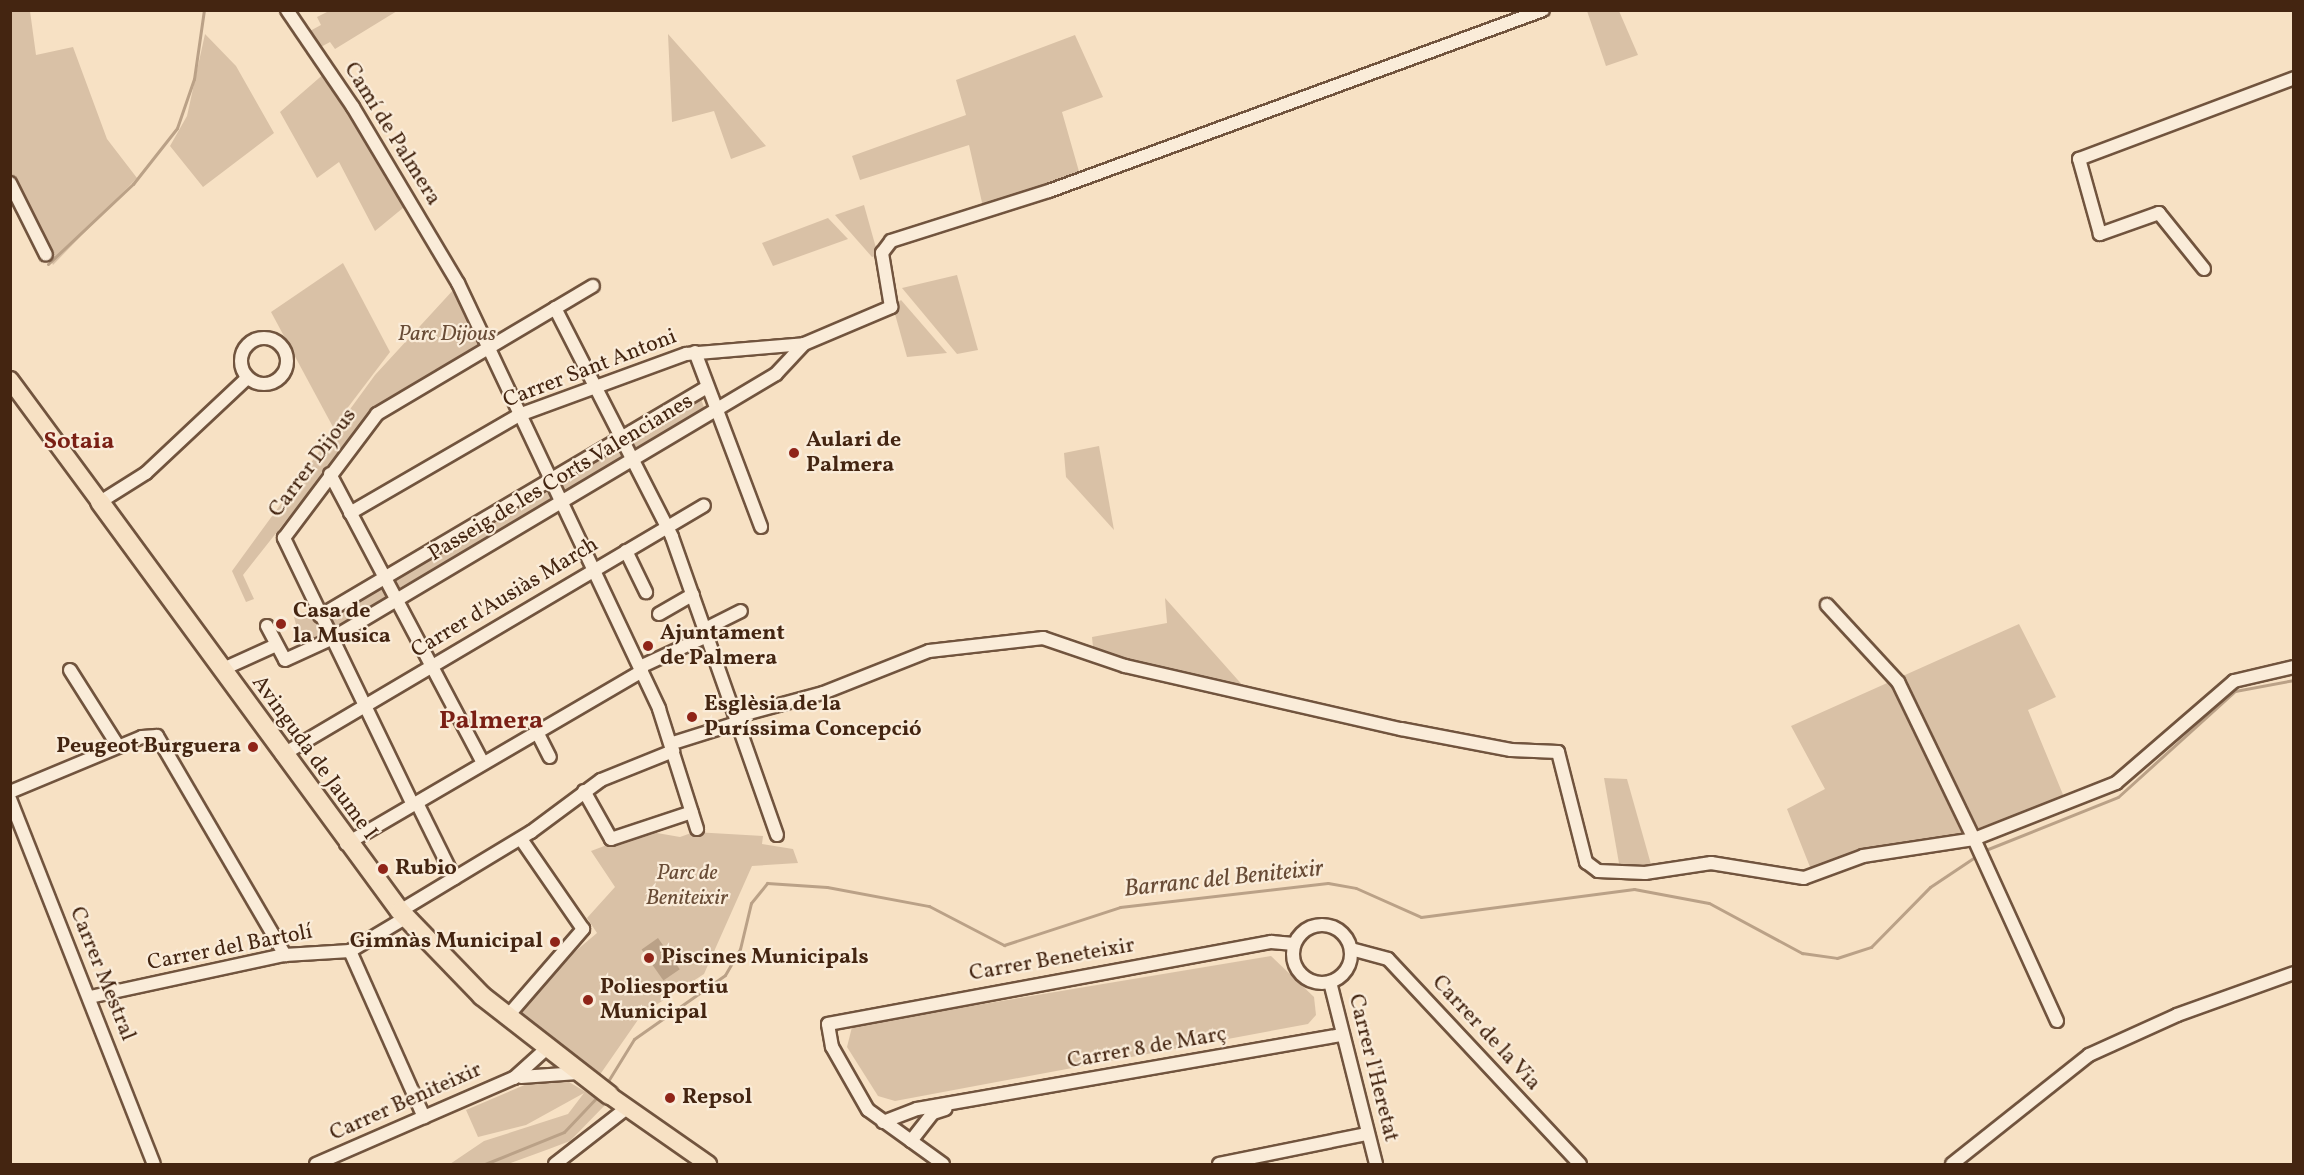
<!DOCTYPE html>
<meta charset="utf-8">
<style>
body{margin:0}
#map{position:relative;width:2304px;height:1175px;overflow:hidden;background:#f7e1c4;font-family:Vollkorn,serif}
div>[style]{position:absolute}
[style*='--x']{left:calc(var(--x)*1px);top:calc(var(--y)*1px);width:calc(var(--w)*1px);rotate:calc(var(--a)*1deg)}
.green>*{inset:0;background:#d9c1a6;transform-origin:0 0}
.water>*{inset:0;background:#baa187;transform-origin:0 0}
.stream>*{height:3px;margin:-1.5px;padding:0 1.5px;transform-origin:1.5px;border-radius:1.5px;background:#baa187}
.roads{filter:drop-shadow(2px 0 #71543e) drop-shadow(-2px 0 #71543e) drop-shadow(0 2px #71543e) drop-shadow(0 -2px #71543e)}
.minor>*{height:12px;margin:-6px;padding:0 6px;transform-origin:6px;border-radius:6px;background:#faecd9}
.minor>.ring{margin:-6px;padding:0;box-sizing:content-box;background:none;border:12px solid #faecd9;border-radius:50%}
.major>*{height:16px;margin:-8px;padding:0 8px;transform-origin:8px;border-radius:8px;background:#f7e1c4}
.highway>*{height:18px;margin:-9px;padding:0 9px;transform-origin:9px;border-radius:9px;background:#f7e1c4}
.dots>*{width:16px;height:16px;translate:-50% -50%;box-sizing:border-box;border:3px solid #faecd9;border-radius:50%}
span{translate:-50% -50%;white-space:nowrap;text-align:center;line-height:1.15;-webkit-text-stroke:4.5px #faecd9;paint-order:stroke}
.street-label{font-size:22px;color:#442511}
.park-label{font-size:22px;color:#694c36;font-style:italic}
.poi-label{font-size:22px;color:#442511;font-weight:700}
.left{translate:0 -50%;text-align:left}
.right{translate:-100% -50%;text-align:right}
.neighbourhood-label{font-size:24px;color:#7a1f14;font-weight:700}
.water-label{font-size:24px;color:#674a34;font-style:italic}
.quarter-label{font-size:26px;color:#7a1f14;font-weight:700}
.frame{position:absolute;inset:0;border:12px solid #442511;pointer-events:none}
</style>
<div id="map">
<div class="green">
<div style="clip-path:polygon(10px 11px,30px 11px,36px 55px,73px 47px,107px 139px,137px 178px,53px 265px,11px 173px)"></div>
<div style="clip-path:polygon(329px 11px,397px 11px,335px 49px,330px 42px,319px 48px,308px 32px,321px 25px,317px 17px)"></div>
<div style="clip-path:polygon(1587px 11px,1619px 11px,1638px 55px,1606px 66px)"></div>
<div style="clip-path:polygon(205px 34px,236px 66px,274px 133px,203px 187px,170px 146px,187px 116px)"></div>
<div style="clip-path:polygon(668px 34px,700px 70px,766px 146px,731px 159px,714px 111px,672px 122px)"></div>
<div style="clip-path:polygon(1075px 35px,1103px 97px,1062px 112px,1080px 175px,983px 207px,969px 145px,860px 180px,852px 156px,966px 115px,956px 80px)"></div>
<div style="clip-path:polygon(326px 72px,409px 203px,375px 231px,339px 162px,317px 178px,280px 112px)"></div>
<div style="clip-path:polygon(864px 205px,878px 255px,872px 257px,835px 215px)"></div>
<div style="clip-path:polygon(828px 218px,848px 239px,773px 266px,762px 243px)"></div>
<div style="clip-path:polygon(343px 263px,390px 352px,333px 427px,271px 312px)"></div>
<div style="clip-path:polygon(957px 275px,978px 350px,957px 354px,902px 288px)"></div>
<div style="clip-path:polygon(455px 288px,481px 346px,371px 413px,243px 575px,254px 599px,246px 602px,232px 571px,375px 375px)"></div>
<div style="clip-path:polygon(901px 300px,947px 353px,907px 357px,893px 307px)"></div>
<div style="clip-path:polygon(701px 399px,705px 410px,636px 453px,628px 438px)"></div>
<div style="left:618px;top:444px;width:18px;height:72px;rotate:61deg"></div>
<div style="clip-path:polygon(1099px 446px,1114px 530px,1066px 477px,1064px 453px)"></div>
<div style="left:546px;top:486px;width:18px;height:180px;rotate:61deg"></div>
<div style="left:382px;top:584px;width:17px;height:67px;rotate:62deg"></div>
<div style="clip-path:polygon(1165px 598px,1245px 688px,1126px 662px,1093px 647px,1092px 637px,1167px 623px)"></div>
<div style="clip-path:polygon(309px 610px,322px 638px,302px 647px,294px 617px)"></div>
<div style="clip-path:polygon(2019px 624px,2056px 697px,2028px 710px,2064px 797px,1962px 834px,1852px 855px,1812px 872px,1787px 809px,1825px 789px,1791px 726px)"></div>
<div style="clip-path:polygon(1604px 778px,1627px 779px,1652px 868px,1620px 869px)"></div>
<div style="clip-path:polygon(655px 827px,657px 833px,680px 837px,694px 832px,763px 836px,762px 844px,793px 849px,798px 863px,752px 866px,704px 974px,642px 1014px,599px 1076px,518px 1015px,552px 971px,597px 933px,587px 918px,615px 887px,591px 851px)"></div>
<div style="clip-path:polygon(1271px 956px,1314px 997px,1316px 1015px,1308px 1024px,895px 1101px,878px 1096px,847px 1047px,852px 1027px,869px 1023px)"></div>
<div style="clip-path:polygon(534px 1081px,569px 1082px,606px 1104px,570px 1141px,549px 1149px,508px 1164px,450px 1164px,484px 1141px,568px 1114px,584px 1093px,526px 1125px,478px 1137px,466px 1110px)"></div>
</div>
<div class="water">
<div style="left:658px;top:938px;width:38px;height:20px;rotate:55deg"></div>
</div>
<div class="stream">
<div style="--x:48;--y:264;--w:117;--a:-43.3"></div>
<div style="--x:133;--y:184;--w:71;--a:-51.8"></div>
<div style="--x:177;--y:128;--w:52;--a:-70.9"></div>
<div style="--x:194;--y:79;--w:70;--a:-81.8"></div>
<div style="--x:1983;--y:851;--w:145;--a:-21.8"></div>
<div style="--x:2118;--y:797;--w:158;--a:-42.2"></div>
<div style="--x:2235;--y:691;--w:60;--a:-10.6"></div>
<div style="--x:605;--y:1086;--w:55;--a:-58.3"></div>
<div style="--x:634;--y:1039;--w:111;--a:-35.1"></div>
<div style="--x:725;--y:975;--w:30;--a:-60"></div>
<div style="--x:740;--y:949;--w:47;--a:-76.6"></div>
<div style="--x:751;--y:903;--w:26;--a:-51"></div>
<div style="--x:767;--y:883;--w:60;--a:3.8"></div>
<div style="--x:827;--y:887;--w:104;--a:10.6"></div>
<div style="--x:929;--y:906;--w:85;--a:27.5"></div>
<div style="--x:1004;--y:945;--w:122;--a:-18.1"></div>
<div style="--x:1120;--y:907;--w:209;--a:-6.6"></div>
<div style="--x:1328;--y:883;--w:28;--a:10"></div>
<div style="--x:1356;--y:888;--w:71;--a:24"></div>
<div style="--x:1421;--y:917;--w:215;--a:-7.5"></div>
<div style="--x:1634;--y:889;--w:76;--a:10.6"></div>
<div style="--x:1709;--y:903;--w:106;--a:28.3"></div>
<div style="--x:1802;--y:953;--w:35;--a:8"></div>
<div style="--x:1837;--y:958;--w:36;--a:-18"></div>
<div style="--x:1871;--y:947;--w:84;--a:-45.5"></div>
<div style="--x:1930;--y:887;--w:58;--a:-33.7"></div>
<div style="--x:485;--y:1164;--w:85;--a:-22.1"></div>
<div style="--x:564;--y:1132;--w:50;--a:-46.6"></div>
</div>
<div class="roads">
<div class="minor">
<div style="--x:287;--y:10;--w:117;--a:55.8"></div>
<div style="--x:353;--y:107;--w:205;--a:59.2"></div>
<div style="--x:458;--y:283;--w:471;--a:64.7"></div>
<div style="--x:659;--y:709;--w:126;--a:72.4"></div>
<div style="--x:10;--y:183;--w:80;--a:63.4"></div>
<div style="--x:2204;--y:269;--w:72;--a:-128.8"></div>
<div style="--x:2159;--y:213;--w:63;--a:160.4"></div>
<div style="--x:2100;--y:234;--w:78;--a:-105.6"></div>
<div style="--x:2079;--y:159;--w:230;--a:-20.6"></div>
<div style="--x:555;--y:308;--w:257;--a:62.9"></div>
<div style="--x:672;--y:537;--w:316;--a:70.6"></div>
<div class="ring" style="left:241px;top:338px;width:34px;height:34px"></div>
<div style="--x:695;--y:352;--w:187;--a:69.3"></div>
<div style="--x:330;--y:474;--w:327;--a:62.1"></div>
<div style="--x:100;--y:502;--w:54;--a:-32.2"></div>
<div style="--x:146;--y:473;--w:139;--a:-43.2"></div>
<div style="--x:350;--y:513;--w:195;--a:-30.1"></div>
<div style="--x:519;--y:415;--w:178;--a:-20.1"></div>
<div style="--x:686;--y:354;--w:118;--a:-4.8"></div>
<div style="--x:804;--y:344;--w:95;--a:-23"></div>
<div style="--x:891;--y:307;--w:55;--a:-99.5"></div>
<div style="--x:882;--y:253;--w:15;--a:-53"></div>
<div style="--x:891;--y:241;--w:166;--a:-17.6"></div>
<div style="--x:1049;--y:191;--w:526;--a:-20.12"></div>
<div style="--x:626;--y:551;--w:46;--a:64"></div>
<div style="--x:659;--y:614;--w:39;--a:-30"></div>
<div style="--x:320;--y:616;--w:450;--a:-30.6"></div>
<div style="--x:267;--y:626;--w:38;--a:62"></div>
<div style="--x:285;--y:660;--w:51;--a:-24.5"></div>
<div style="--x:331;--y:639;--w:518;--a:-30.77"></div>
<div style="--x:776;--y:374;--w:41;--a:-47"></div>
<div style="--x:705;--y:629;--w:40;--a:-26.6"></div>
<div style="--x:640;--y:667;--w:76;--a:-24.9"></div>
<div style="--x:70;--y:670;--w:90;--a:57.7"></div>
<div style="--x:221;--y:670;--w:60;--a:-24.4"></div>
<div style="--x:738;--y:716;--w:88;--a:-15.1"></div>
<div style="--x:823;--y:693;--w:114;--a:-21.6"></div>
<div style="--x:929;--y:651;--w:115;--a:-6.5"></div>
<div style="--x:1043;--y:638;--w:87;--a:18.9"></div>
<div style="--x:1125;--y:666;--w:283;--a:12.9"></div>
<div style="--x:1401;--y:729;--w:112;--a:10.8"></div>
<div style="--x:1511;--y:750;--w:47;--a:2.4"></div>
<div style="--x:1558;--y:752;--w:114;--a:75.7"></div>
<div style="--x:1586;--y:862;--w:15;--a:37"></div>
<div style="--x:1598;--y:871;--w:47;--a:2.4"></div>
<div style="--x:1645;--y:873;--w:67;--a:-8.6"></div>
<div style="--x:1711;--y:863;--w:94;--a:9.2"></div>
<div style="--x:1804;--y:878;--w:63;--a:-20.4"></div>
<div style="--x:1863;--y:856;--w:112;--a:-8.7"></div>
<div style="--x:1974;--y:839;--w:174;--a:-115.8"></div>
<div style="--x:1898;--y:682;--w:105;--a:-132.7"></div>
<div style="--x:537;--y:732;--w:28;--a:63"></div>
<div style="--x:673;--y:743;--w:70;--a:-17.4"></div>
<div style="--x:282;--y:755;--w:490;--a:-30.6"></div>
<div style="--x:584;--y:791;--w:55;--a:60.6"></div>
<div style="--x:611;--y:839;--w:85;--a:-18.4"></div>
<div style="--x:10;--y:792;--w:143;--a:-22.6"></div>
<div style="--x:142;--y:737;--w:15;--a:-4"></div>
<div style="--x:157;--y:736;--w:254;--a:59.7"></div>
<div style="--x:10;--y:799;--w:392;--a:68.5"></div>
<div style="--x:417;--y:803;--w:84;--a:63.7"></div>
<div style="--x:413;--y:805;--w:297;--a:-115.8"></div>
<div style="--x:284;--y:538;--w:155;--a:-53.1"></div>
<div style="--x:377;--y:414;--w:251;--a:-30.7"></div>
<div style="--x:346;--y:844;--w:343;--a:-30.3"></div>
<div style="--x:400;--y:911;--w:153;--a:-31.1"></div>
<div style="--x:531;--y:832;--w:87;--a:-36.6"></div>
<div style="--x:601;--y:780;--w:78;--a:-21.9"></div>
<div class="ring" style="left:1293px;top:925px;width:46px;height:46px"></div>
<div style="--x:1351;--y:949;--w:38;--a:15"></div>
<div style="--x:1388;--y:959;--w:281;--a:46.9"></div>
<div style="--x:350;--y:951;--w:182;--a:66"></div>
<div style="--x:1330;--y:982;--w:188;--a:75.8"></div>
<div style="--x:90;--y:997;--w:199;--a:-12.2"></div>
<div style="--x:285;--y:955;--w:65;--a:-3.5"></div>
<div style="--x:350;--y:951;--w:64;--a:-31"></div>
<div style="--x:506;--y:1018;--w:118;--a:-49.1"></div>
<div style="--x:583;--y:929;--w:109;--a:-124.6"></div>
<div style="--x:2057;--y:1021;--w:200;--a:-114.5"></div>
<div style="--x:1974;--y:839;--w:153;--a:-21.5"></div>
<div style="--x:2116;--y:783;--w:156;--a:-40.8"></div>
<div style="--x:2234;--y:681;--w:62;--a:-13.1"></div>
<div style="--x:521;--y:1077;--w:57;--a:-4"></div>
<div style="--x:883;--y:1122;--w:36;--a:-21"></div>
<div style="--x:917;--y:1109;--w:430;--a:-9.9"></div>
<div style="--x:911;--y:1141;--w:36;--a:-52"></div>
<div style="--x:933;--y:1113;--w:13;--a:-18"></div>
<div style="--x:316;--y:1164;--w:216;--a:-23.5"></div>
<div style="--x:514;--y:1078;--w:43;--a:-42.2"></div>
<div style="--x:555;--y:1164;--w:91;--a:-37.9"></div>
<div style="--x:943;--y:1164;--w:92;--a:-144.2"></div>
<div style="--x:868;--y:1110;--w:73;--a:-119.7"></div>
<div style="--x:832;--y:1047;--w:23;--a:-100"></div>
<div style="--x:828;--y:1024;--w:451;--a:-10.5"></div>
<div style="--x:1271;--y:942;--w:23;--a:5"></div>
<div style="--x:1219;--y:1164;--w:151;--a:-11.5"></div>
<div style="--x:1952;--y:1164;--w:175;--a:-38.5"></div>
<div style="--x:2089;--y:1055;--w:97;--a:-24.4"></div>
<div style="--x:2177;--y:1015;--w:124;--a:-19.7"></div>
</div>
<div class="major">
<div style="--x:10;--y:380;--w:152;--a:53.6"></div>
<div style="--x:609;--y:1095;--w:121;--a:34.9"></div>
</div>
<div class="highway">
<div style="--x:100;--y:502;--w:507;--a:53.74"></div>
<div style="--x:400;--y:911;--w:118;--a:46"></div>
<div style="--x:482;--y:996;--w:161;--a:37.9"></div>
</div>
</div>
<div class="dots">
<div style="left:794px;top:453px;background:#8f2418"></div>
<div style="left:281px;top:624px;background:#8f2418"></div>
<div style="left:648px;top:646px;background:#8f2418"></div>
<div style="left:692px;top:717px;background:#8f2418"></div>
<div style="left:253px;top:747px;background:#8f2418"></div>
<div style="left:383px;top:869px;background:#8f2418"></div>
<div style="left:555px;top:942px;background:#8f2418"></div>
<div style="left:649px;top:958px;background:#8f2418"></div>
<div style="left:588px;top:1000px;background:#8f2418"></div>
<div style="left:670px;top:1098px;background:#8f2418"></div>
</div>
<div class="street-label">
<span style="left:392px;top:134px;rotate:58deg">Camí de Palmera</span>
<span style="left:590px;top:369px;rotate:-21deg">Carrer Sant Antoni</span>
<span style="left:313px;top:463px;rotate:-53deg">Carrer Dijous</span>
<span style="left:561px;top:478px;rotate:-31deg">Passeig de les Corts Valencianes</span>
<span style="left:505px;top:598px;rotate:-31deg">Carrer d'Ausiàs March</span>
<span style="left:314px;top:758px;rotate:54deg">Avinguda de Jaume I</span>
<span style="left:230px;top:948px;rotate:-11deg">Carrer del Bartolí</span>
<span style="left:1052px;top:960px;rotate:-10deg">Carrer Beneteixir</span>
<span style="left:102px;top:974px;rotate:68deg">Carrer Mestral</span>
<span style="left:1486px;top:1033px;rotate:47deg">Carrer de la Via</span>
<span style="left:1147px;top:1048px;rotate:-10deg">Carrer 8 de Març</span>
<span style="left:1373px;top:1068px;rotate:76deg">Carrer l'Heretat</span>
<span style="left:406px;top:1102px;rotate:-24deg">Carrer Beniteixir</span>
</div>
<div class="park-label">
<span style="left:447px;top:335px">Parc Dijous</span>
<span style="left:687px;top:886px">Parc de<br>Beniteixir</span>
</div>
<div class="poi-label">
<span class="left" style="left:806px;top:453px">Aulari de<br>Palmera</span>
<span class="left" style="left:293px;top:624px">Casa de<br>la Musica</span>
<span class="left" style="left:660px;top:646px">Ajuntament<br>de Palmera</span>
<span class="left" style="left:704px;top:717px">Esglèsia de la<br>Puríssima Concepció</span>
<span class="right" style="left:241px;top:747px">Peugeot Burguera</span>
<span class="left" style="left:395px;top:869px">Rubio</span>
<span class="right" style="left:543px;top:942px">Gimnàs Municipal</span>
<span class="left" style="left:661px;top:958px">Piscines Municipals</span>
<span class="left" style="left:600px;top:1000px">Poliesportiu<br>Municipal</span>
<span class="left" style="left:682px;top:1098px">Repsol</span>
</div>
<div class="neighbourhood-label">
<span style="left:79px;top:443px">Sotaia</span>
</div>
<div class="water-label">
<span style="left:1224px;top:880px;rotate:-6deg">Barranc del Beniteixir</span>
</div>
<div class="quarter-label">
<span style="left:491px;top:722px">Palmera</span>
</div>
<div class="frame"></div>
</div>
